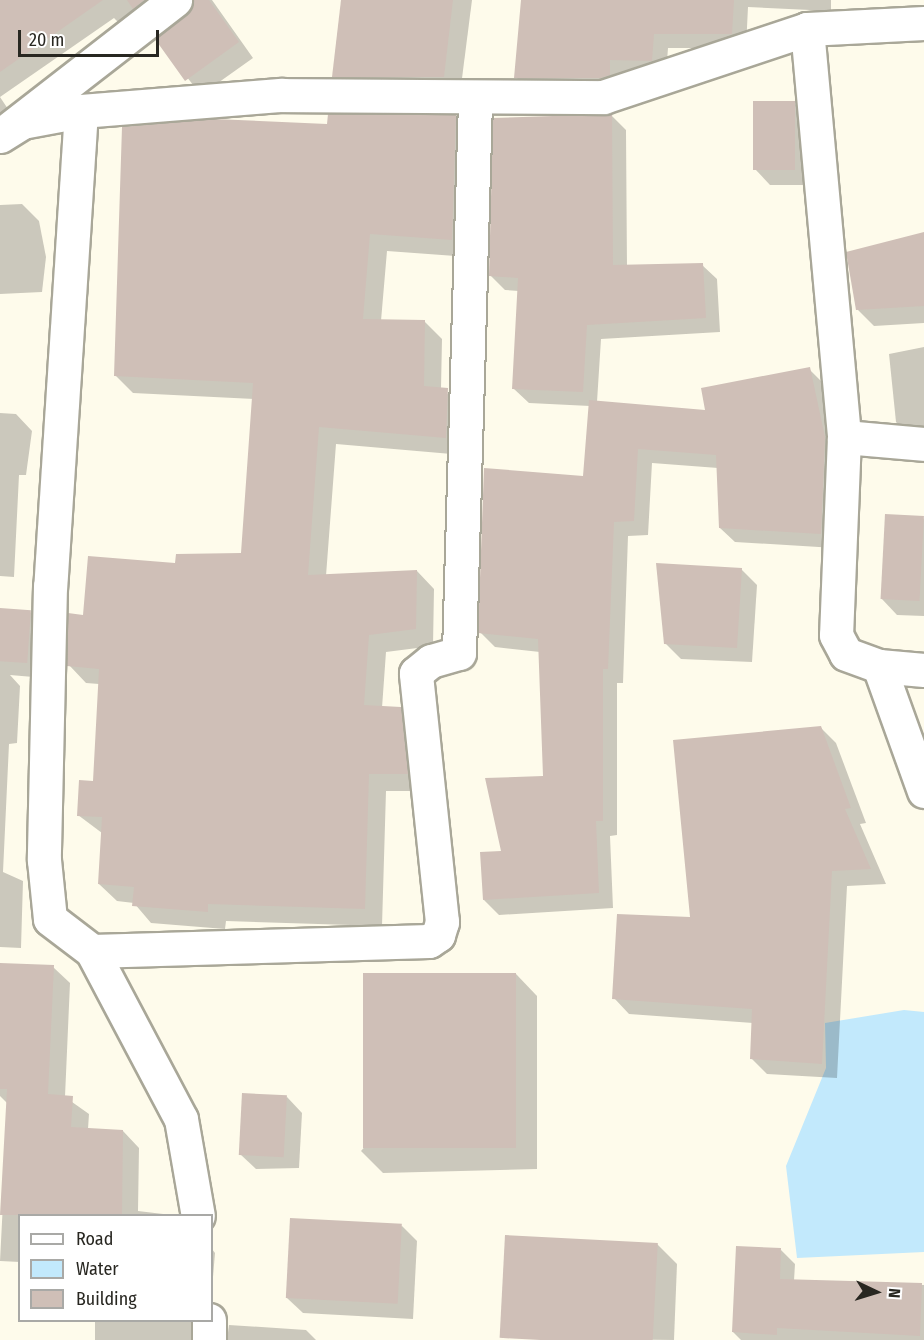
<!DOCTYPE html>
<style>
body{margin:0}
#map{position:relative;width:924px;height:1340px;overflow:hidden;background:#fefbeb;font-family:"Fira Sans Condensed",sans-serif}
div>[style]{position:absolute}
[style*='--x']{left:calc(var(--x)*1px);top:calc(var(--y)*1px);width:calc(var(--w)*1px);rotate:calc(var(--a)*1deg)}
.water>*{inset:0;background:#c2e9fc}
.shadow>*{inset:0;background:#0003;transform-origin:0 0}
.building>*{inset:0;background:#cfbfb7;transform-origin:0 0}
.roads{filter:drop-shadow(2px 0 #a9a798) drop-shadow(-2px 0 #a9a798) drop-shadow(0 2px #a9a798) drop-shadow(0 -2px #a9a798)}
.minor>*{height:33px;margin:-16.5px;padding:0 16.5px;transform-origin:16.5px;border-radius:16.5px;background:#fff}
.tertiary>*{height:33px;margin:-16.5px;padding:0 16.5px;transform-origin:16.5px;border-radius:16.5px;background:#fff}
span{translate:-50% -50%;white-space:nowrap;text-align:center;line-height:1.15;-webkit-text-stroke:4.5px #fff;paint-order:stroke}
.legend{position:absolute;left:18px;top:1214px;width:195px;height:108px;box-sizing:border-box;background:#fff;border:2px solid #a9a9a6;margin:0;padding:8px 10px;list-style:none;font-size:18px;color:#282721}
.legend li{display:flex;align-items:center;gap:12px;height:30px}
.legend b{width:30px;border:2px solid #a9a9a6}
.north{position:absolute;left:846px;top:1262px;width:60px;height:60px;-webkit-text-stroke:4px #fff;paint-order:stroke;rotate:94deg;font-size:16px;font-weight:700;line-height:24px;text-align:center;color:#282721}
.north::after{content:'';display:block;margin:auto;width:21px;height:27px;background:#282721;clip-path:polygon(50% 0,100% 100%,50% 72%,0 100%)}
.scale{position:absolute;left:18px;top:30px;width:141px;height:27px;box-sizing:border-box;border:3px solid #282721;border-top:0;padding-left:8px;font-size:18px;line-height:21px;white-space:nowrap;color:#282721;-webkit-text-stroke:4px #fff;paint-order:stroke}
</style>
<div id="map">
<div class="water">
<div style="clip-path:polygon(904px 1010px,924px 1012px,924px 1252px,797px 1258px,786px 1166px,826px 1068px,825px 1023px)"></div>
</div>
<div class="shadow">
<div style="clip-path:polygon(0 0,182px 0,125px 29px,114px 18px,0 97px,18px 124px,0 136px)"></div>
<div style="clip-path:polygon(193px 0,212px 0,253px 58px,201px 95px,157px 39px,194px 8px)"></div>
<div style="clip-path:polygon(345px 0,472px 0,460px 94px,351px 93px,334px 76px)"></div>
<div style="clip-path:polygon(522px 0,831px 0,831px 11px,748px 7px,746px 48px,668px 48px,666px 75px,624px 89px,531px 92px,516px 77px)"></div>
<div style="clip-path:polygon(794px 103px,810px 118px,816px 185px,770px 185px,755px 169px)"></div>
<div style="clip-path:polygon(611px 115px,626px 130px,627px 267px,702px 265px,717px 279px,720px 332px,601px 339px,597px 402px,707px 411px,809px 369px,824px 384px,835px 548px,735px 542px,720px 528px,718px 468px,652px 463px,648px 535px,628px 536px,623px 683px,617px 683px,617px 835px,610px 836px,613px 908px,499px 915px,484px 900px,503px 852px,544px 777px,540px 652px,495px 647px,480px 632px,584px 477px,590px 406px,529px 403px,514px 389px,519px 291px,505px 290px,490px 275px)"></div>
<div style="clip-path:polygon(455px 116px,473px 134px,469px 257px,387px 251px,381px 321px,424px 321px,442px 339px,441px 389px,465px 407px,463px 455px,336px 444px,326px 576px,417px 571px,434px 589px,433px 646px,386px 652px,382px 708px,400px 708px,418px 726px,424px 791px,386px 791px,382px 926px,226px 921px,225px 929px,151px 923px,134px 903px,117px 901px,99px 884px,102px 833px,78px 815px,95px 782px,99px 684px,86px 683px,69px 665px,84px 616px,177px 564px,242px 555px,254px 399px,133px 393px,115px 375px,328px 126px)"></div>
<div style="clip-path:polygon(22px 204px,39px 221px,46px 257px,42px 292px,0 294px,0 205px)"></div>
<div style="clip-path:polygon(924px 234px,924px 323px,874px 326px,857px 309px)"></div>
<div style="clip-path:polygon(924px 347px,924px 439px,912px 439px,896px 422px,889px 354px)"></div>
<div style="clip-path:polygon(0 413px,16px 414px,32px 431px,26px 475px,19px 475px,14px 577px,0 576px)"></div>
<div style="clip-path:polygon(924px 518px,924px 616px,897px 615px,881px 598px)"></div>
<div style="clip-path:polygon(741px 569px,757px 585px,752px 662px,681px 659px,665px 643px)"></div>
<div style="clip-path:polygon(0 609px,30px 612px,46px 627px,45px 678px,10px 675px,20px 686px,17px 743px,9px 744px,3px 872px,23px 881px,21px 948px,0 947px)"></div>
<div style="clip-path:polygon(820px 727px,836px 743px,866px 823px,860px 824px,886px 884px,847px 886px,837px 1078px,767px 1074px,752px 1059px,753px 1023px,629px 1014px,614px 998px,692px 919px)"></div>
<div style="clip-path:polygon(0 965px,53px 967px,70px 983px,65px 1097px,89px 1114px,88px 1129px,123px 1131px,139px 1148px,138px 1211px,180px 1216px,20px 1216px,20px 1262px,0 1261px,8px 1104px,0 1096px)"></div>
<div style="clip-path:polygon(516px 974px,537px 996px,537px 1169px,383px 1173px,361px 1151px)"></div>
<div style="clip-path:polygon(287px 1097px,302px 1113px,299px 1168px,256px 1169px,240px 1154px)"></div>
<div style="clip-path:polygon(402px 1226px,417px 1241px,413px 1319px,303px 1313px,287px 1298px)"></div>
<div style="clip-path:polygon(657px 1244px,677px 1264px,674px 1340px,501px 1338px)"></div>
<div style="clip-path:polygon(212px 1249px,215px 1253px,212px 1289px)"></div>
<div style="clip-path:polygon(781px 1250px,795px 1264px,794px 1281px,924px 1285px,924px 1340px,741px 1340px,733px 1332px)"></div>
<div style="left:95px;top:1320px;width:113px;height:20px"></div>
<div style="clip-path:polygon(229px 1325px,306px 1330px,316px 1340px,227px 1340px)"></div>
</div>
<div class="building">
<div style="clip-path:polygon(0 0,103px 0,0 72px)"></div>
<div style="clip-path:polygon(127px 0,144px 0,133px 9px)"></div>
<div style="clip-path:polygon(193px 0,209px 0,239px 42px,185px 81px,155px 39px,186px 15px)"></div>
<div style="clip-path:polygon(341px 0,453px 0,444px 77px,332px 77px)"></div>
<div style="clip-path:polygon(521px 0,734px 0,732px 34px,654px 34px,652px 61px,610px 60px,610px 75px,600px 78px,514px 78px)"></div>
<div style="left:753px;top:101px;width:42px;height:69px"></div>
<div style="clip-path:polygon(328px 114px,456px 115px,452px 240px,370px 234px,363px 319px,425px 320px,424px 386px,448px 388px,446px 438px,319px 427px,308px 575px,417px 570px,416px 629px,369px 635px,364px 705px,401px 707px,408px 774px,369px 774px,365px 909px,208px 904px,208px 912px,132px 906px,134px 887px,98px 884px,102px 817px,77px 816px,79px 780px,93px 781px,99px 669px,67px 666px,68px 613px,83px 615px,88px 556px,175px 563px,176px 554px,241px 553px,253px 383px,114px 376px,122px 127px,214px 119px,327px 124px)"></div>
<div style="clip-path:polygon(612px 114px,613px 265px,703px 263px,706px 318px,587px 325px,583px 392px,512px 389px,518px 278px,489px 276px,493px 118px)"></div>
<div style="clip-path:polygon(924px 232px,924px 306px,856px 310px,846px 252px)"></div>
<div style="clip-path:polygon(810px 367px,825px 437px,821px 534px,719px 528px,716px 455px,638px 449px,634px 521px,614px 522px,608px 669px,603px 669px,603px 821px,596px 821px,599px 893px,483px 900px,480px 852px,501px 851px,485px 778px,543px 776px,538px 639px,478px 633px,484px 468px,583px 476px,589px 400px,705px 410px,701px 388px)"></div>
<div style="left:885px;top:514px;width:39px;height:85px;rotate:3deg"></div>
<div style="clip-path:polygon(656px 563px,742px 568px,737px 648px,664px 644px)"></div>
<div style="left:0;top:608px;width:31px;height:53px;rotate:4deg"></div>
<div style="clip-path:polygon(821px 726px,851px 808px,845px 809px,871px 869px,832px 871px,822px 1064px,750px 1059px,752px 1009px,612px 999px,617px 914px,690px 917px,673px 740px)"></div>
<div style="clip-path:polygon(0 963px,54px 965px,48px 1094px,73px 1096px,71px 1127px,123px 1130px,122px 1215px,0 1215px,7px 1089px,0 1089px)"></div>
<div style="left:516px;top:973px;width:175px;height:153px;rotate:90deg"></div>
<div style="left:242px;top:1093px;width:45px;height:62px;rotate:3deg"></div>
<div style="left:290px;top:1218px;width:112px;height:80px;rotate:3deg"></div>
<div style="left:505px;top:1235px;width:153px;height:103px;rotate:3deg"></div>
<div style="clip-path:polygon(736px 1246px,781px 1248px,780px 1279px,922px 1283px,920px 1336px,777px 1328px,777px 1335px,732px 1332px)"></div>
</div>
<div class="roads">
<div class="minor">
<div style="--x:807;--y:29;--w:410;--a:84.8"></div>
<div style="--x:844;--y:437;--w:198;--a:92.3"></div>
<div style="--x:836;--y:635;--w:21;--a:62"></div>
<div style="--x:846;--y:654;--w:35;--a:20"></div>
<div style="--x:879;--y:666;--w:45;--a:5.1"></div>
<div style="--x:81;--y:111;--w:476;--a:93.7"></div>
<div style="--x:50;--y:586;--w:274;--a:91.3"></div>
<div style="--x:44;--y:860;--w:59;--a:84.2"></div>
<div style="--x:50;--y:919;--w:53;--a:37.3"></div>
<div style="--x:92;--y:951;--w:190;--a:62.1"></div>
<div style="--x:181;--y:1119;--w:98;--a:80.1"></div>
<div style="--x:10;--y:128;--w:209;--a:-37.8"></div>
<div style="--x:844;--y:437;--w:80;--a:5"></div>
<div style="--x:879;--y:666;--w:133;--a:70.2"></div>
<div style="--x:92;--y:951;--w:337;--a:-1.7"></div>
<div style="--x:429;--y:941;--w:11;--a:-34"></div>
<div style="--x:438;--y:935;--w:14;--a:-73"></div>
<div style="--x:442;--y:922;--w:250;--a:-96"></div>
<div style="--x:416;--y:673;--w:19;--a:-39"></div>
<div style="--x:431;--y:661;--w:29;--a:-16"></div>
<div style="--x:459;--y:653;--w:553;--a:-88.34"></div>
<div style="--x:209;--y:1320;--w:20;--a:90"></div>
</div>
<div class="tertiary">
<div style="--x:0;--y:136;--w:26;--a:-32"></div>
<div style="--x:22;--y:122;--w:60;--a:-10.6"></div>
<div style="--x:81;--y:111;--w:202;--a:-4.6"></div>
<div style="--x:282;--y:95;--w:321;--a:0.4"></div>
<div style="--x:603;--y:97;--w:215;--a:-18.4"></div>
<div style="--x:807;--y:29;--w:117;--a:-2.9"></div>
</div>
</div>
<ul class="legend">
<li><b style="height:8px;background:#fff"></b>Road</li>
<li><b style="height:16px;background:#c2e9fc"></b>Water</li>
<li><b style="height:16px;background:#cfbfb7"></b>Building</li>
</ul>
<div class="north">N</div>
<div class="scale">20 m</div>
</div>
